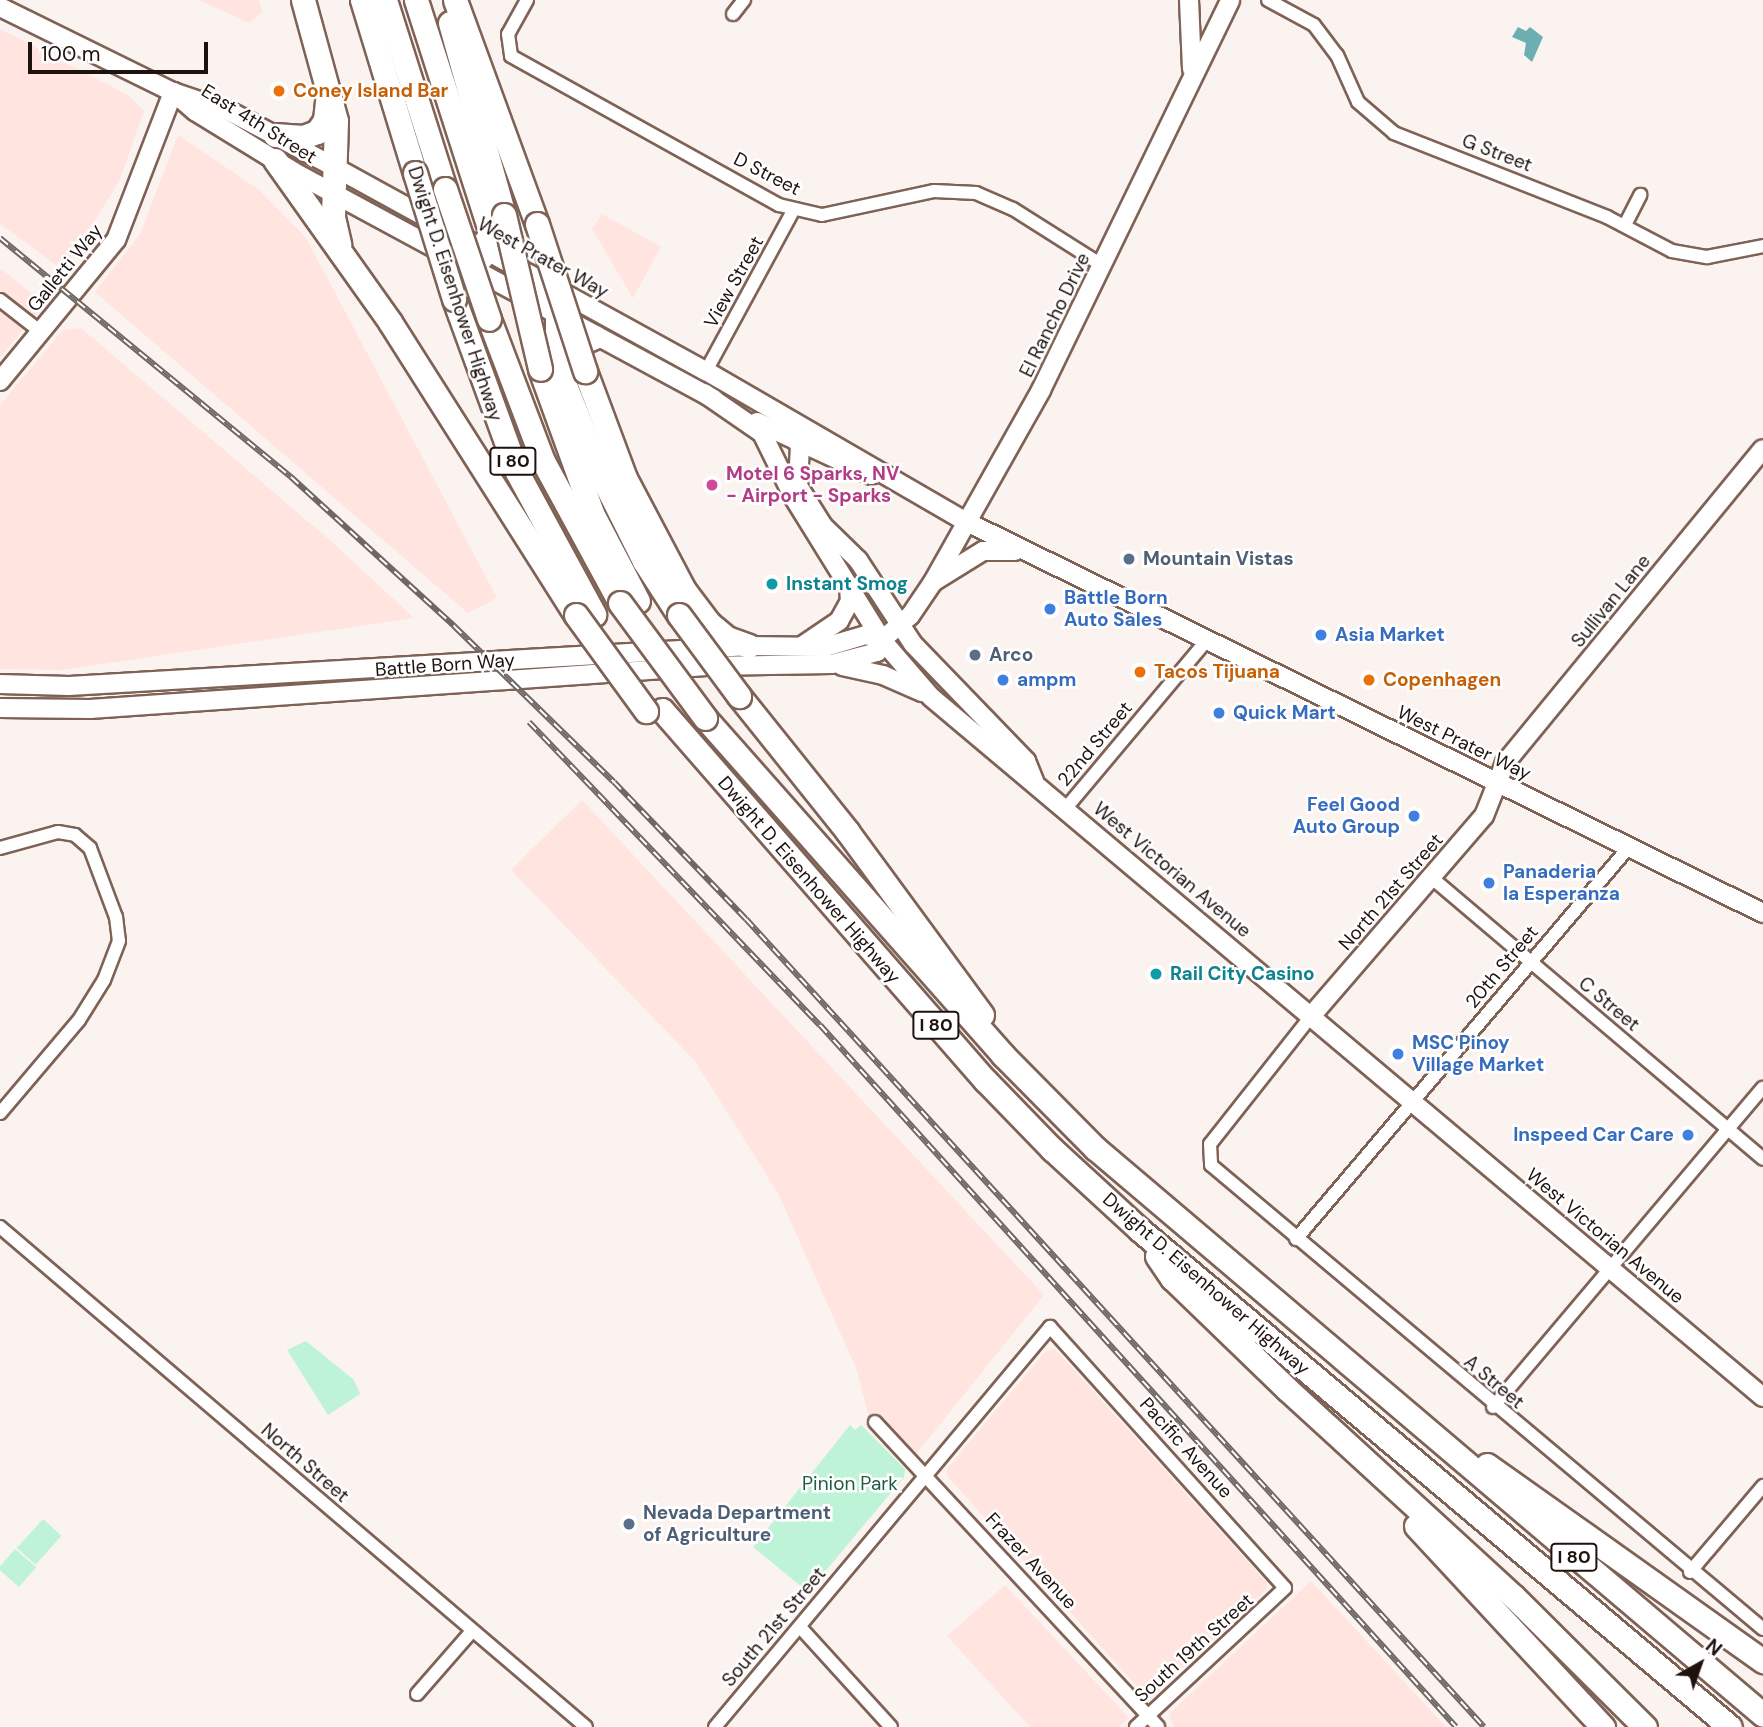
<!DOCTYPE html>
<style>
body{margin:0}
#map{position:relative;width:1763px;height:1727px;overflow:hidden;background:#faf3f0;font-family:"DM Sans",sans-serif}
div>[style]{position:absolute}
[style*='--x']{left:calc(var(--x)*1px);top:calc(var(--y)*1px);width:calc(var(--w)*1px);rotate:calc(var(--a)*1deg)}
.industrial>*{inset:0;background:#ffe4e0}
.green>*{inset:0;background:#bff3d7;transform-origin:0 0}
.water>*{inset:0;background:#6bafb3}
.roads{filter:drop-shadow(2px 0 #7f6256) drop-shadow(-2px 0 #7f6256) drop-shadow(0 2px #7f6256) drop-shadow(0 -2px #7f6256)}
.street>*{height:12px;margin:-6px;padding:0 6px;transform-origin:6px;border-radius:6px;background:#fff}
.secondary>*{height:18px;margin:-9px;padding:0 9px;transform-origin:9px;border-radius:9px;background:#fff}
.highway>*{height:23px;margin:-11.5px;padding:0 11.5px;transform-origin:11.5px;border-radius:11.5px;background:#fff}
.rail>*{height:6px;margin-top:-3px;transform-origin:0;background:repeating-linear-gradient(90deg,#fff 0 10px,#706662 0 20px);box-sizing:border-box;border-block:2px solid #706662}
.bridges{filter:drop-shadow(2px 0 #7f6256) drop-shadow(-2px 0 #7f6256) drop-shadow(0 2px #7f6256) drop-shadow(0 -2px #7f6256)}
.highway-bridge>*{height:23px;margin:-11.5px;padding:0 11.5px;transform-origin:11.5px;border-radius:11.5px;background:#fff}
.dots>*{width:19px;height:19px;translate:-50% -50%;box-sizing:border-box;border:4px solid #fff;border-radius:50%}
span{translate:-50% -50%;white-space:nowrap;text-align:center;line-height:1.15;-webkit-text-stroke:5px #fff;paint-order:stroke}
.shield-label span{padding:2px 5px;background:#fff;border:2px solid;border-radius:5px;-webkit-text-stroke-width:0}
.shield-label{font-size:18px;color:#1e120e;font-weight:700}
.food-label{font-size:19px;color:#c56008;font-weight:700}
.left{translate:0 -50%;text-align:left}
.street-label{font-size:19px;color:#1e120e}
.hotel-label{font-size:19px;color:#b23c85;font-weight:700}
.service-label{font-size:19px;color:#4e5e75;font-weight:700}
.culture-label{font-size:19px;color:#0d838f;font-weight:700}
.shop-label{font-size:19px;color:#366cbe;font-weight:700}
.right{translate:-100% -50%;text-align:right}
.park-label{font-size:19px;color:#1d5c41}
.north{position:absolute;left:1665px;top:1629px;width:70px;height:70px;-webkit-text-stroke:5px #fff;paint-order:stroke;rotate:40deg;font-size:19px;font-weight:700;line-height:28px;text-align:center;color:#1e120e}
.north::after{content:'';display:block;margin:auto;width:24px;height:32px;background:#1e120e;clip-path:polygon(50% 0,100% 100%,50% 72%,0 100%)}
.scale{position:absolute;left:28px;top:42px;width:180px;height:32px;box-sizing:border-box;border:4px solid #1e120e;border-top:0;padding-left:9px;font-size:21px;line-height:24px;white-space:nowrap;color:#1e120e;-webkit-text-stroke:5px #fff;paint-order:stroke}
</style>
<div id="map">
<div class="industrial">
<div style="clip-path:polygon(199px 0,259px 0,262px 13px,249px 23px)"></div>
<div style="clip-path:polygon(0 29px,128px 95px,144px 111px,119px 182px,63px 270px,0 224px)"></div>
<div style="clip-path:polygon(178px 135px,258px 189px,306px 238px,497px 598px,468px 613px,95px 292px,140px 234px)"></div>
<div style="clip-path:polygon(602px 214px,661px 247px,633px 298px,592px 229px)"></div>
<div style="clip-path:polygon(0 268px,45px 304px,0 357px)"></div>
<div style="clip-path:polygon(81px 328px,332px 542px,414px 618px,61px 670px,0 669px,0 405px,63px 330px)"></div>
<div style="clip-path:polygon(582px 800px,1044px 1295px,908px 1464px,869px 1416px,856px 1368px,778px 1193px,695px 1061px,511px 870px)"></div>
<div style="clip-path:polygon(1055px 1349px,1267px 1583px,1266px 1590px,1152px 1695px,1145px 1695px,947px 1476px,947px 1469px,1046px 1351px)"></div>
<div style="clip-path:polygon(1311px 1581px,1446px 1727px,1174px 1727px,1169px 1714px)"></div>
<div style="clip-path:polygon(1005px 1585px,1129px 1718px,1119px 1727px,1030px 1727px,947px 1636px)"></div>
</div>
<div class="green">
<div style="clip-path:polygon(306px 1341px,354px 1380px,360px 1394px,328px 1415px,287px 1350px)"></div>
<div style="clip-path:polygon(850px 1425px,855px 1430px,861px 1425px,905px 1469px,904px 1477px,808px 1592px,753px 1547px)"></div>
<div style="left:43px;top:1519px;width:25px;height:39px;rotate:42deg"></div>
<div style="left:15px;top:1549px;width:28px;height:26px;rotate:41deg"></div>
</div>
<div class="water">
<div style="clip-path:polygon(1518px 27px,1526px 31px,1530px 27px,1543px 37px,1532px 62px,1524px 55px,1526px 43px,1512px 37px)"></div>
</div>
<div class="roads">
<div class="street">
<div style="--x:527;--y:0;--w:39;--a:119"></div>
<div style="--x:508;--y:34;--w:22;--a:82"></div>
<div style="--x:511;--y:56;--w:307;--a:29.1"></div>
<div style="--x:779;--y:205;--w:44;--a:13.1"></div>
<div style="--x:822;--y:215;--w:115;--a:-12.1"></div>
<div style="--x:934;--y:191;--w:42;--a:2.7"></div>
<div style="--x:976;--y:193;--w:40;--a:23.4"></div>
<div style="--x:1013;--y:209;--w:107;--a:32.3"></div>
<div style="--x:1268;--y:0;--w:52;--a:28.5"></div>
<div style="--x:1314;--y:25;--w:38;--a:53"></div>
<div style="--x:1337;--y:55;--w:51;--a:65.9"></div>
<div style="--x:1358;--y:102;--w:48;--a:40.7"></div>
<div style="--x:1394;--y:133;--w:229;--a:21.5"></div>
<div style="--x:1607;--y:217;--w:73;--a:27.6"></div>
<div style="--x:1672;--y:251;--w:36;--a:10"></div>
<div style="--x:1707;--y:257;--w:57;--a:-11.1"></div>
<div style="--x:733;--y:14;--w:18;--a:-52"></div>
<div style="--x:1625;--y:225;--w:34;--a:-63"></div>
<div style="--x:0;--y:300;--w:52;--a:38"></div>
<div style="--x:706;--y:371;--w:182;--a:-61.5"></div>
<div style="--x:1066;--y:808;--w:219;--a:-50"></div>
<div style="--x:0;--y:848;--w:60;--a:-15.4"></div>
<div style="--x:58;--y:832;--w:17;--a:10"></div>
<div style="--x:75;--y:835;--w:20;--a:41"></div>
<div style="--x:90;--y:848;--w:74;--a:69.4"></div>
<div style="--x:116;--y:917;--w:24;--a:83"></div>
<div style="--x:119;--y:941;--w:42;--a:111"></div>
<div style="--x:104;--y:980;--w:47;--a:122"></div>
<div style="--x:79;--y:1020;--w:122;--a:130.3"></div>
<div style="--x:1432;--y:878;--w:434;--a:40.3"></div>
<div style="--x:1312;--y:1015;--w:164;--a:128.3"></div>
<div style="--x:1210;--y:1144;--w:21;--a:87"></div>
<div style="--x:1211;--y:1165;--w:721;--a:40.05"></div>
<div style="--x:0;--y:1227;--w:770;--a:40.47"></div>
<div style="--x:1296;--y:1239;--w:514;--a:-49.65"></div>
<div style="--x:1493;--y:1407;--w:418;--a:-49.8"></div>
<div style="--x:875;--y:1422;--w:416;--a:47.1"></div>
<div style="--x:1690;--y:1572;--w:113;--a:-49.7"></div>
<div style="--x:800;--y:1627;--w:135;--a:47.7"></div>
<div style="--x:417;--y:1694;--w:84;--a:-48.9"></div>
<div style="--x:715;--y:1727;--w:522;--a:-50.05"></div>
<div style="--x:1050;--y:1327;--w:351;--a:48"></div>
<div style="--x:1285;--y:1588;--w:204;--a:137"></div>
</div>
<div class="secondary">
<div style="--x:1189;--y:0;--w:69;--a:87.5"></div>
<div style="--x:0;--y:7;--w:193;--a:26.2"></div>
<div style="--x:173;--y:92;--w:29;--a:41"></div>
<div style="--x:195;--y:111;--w:116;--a:31.6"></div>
<div style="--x:294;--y:172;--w:477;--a:28.4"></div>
<div style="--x:173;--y:92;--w:59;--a:18.7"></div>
<div style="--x:229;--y:111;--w:121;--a:28"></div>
<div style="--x:336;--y:168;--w:422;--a:28.8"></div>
<div style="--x:706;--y:371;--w:302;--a:30.1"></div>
<div style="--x:967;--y:522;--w:887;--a:26.16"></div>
<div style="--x:0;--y:381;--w:183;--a:-50.6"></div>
<div style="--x:116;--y:240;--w:159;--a:-68.9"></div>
<div style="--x:704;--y:393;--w:70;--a:34.6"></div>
<div style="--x:762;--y:433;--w:72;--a:63.8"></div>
<div style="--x:794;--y:498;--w:167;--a:58.2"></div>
<div style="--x:882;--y:640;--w:75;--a:49.3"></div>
<div style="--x:931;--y:697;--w:1087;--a:40.08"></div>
<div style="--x:757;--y:422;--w:126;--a:24.9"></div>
<div style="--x:793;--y:437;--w:11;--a:49"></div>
<div style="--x:800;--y:445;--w:41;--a:92.8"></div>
<div style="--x:798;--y:486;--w:47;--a:58"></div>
<div style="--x:823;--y:526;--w:49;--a:44.2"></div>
<div style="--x:858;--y:560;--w:100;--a:56.8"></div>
<div style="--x:913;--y:644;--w:163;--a:46"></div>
<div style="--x:1026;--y:761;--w:22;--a:68"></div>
<div style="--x:936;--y:580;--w:55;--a:-31.7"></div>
<div style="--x:983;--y:551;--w:32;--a:0"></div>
<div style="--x:802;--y:646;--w:45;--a:-34"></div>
<div style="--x:839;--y:621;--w:23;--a:-61"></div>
<div style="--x:850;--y:601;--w:16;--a:-94"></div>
<div style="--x:842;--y:666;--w:42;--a:12.4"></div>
<div style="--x:883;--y:675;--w:43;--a:23.6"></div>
<div style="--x:0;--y:684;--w:69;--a:1.7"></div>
<div style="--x:69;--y:686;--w:681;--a:-3.37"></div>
<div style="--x:749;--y:646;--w:76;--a:0.8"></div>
<div style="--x:825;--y:647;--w:43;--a:-16.3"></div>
<div style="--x:866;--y:635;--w:17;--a:17"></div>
<div style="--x:0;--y:708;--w:90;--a:0.6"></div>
<div style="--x:90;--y:709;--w:618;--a:-3.99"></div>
<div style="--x:707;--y:666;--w:125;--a:-0.9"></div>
<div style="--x:832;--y:664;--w:47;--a:-14.9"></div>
<div style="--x:877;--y:652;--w:13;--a:-67"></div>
<div style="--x:882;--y:640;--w:37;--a:-41"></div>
<div style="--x:910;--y:616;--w:41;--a:-55.9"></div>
<div style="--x:933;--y:582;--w:220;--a:-60.6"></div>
<div style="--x:1041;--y:390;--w:433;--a:-64.1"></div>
<div style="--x:1312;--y:1015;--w:263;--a:-49.2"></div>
<div style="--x:1484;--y:816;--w:57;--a:-68.4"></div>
<div style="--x:1505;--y:763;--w:406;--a:-50.6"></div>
</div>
<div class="highway">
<div style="--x:303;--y:0;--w:125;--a:74.7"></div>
<div style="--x:336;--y:121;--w:96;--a:91.8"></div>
<div style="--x:333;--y:217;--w:28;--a:77"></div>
<div style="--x:362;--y:0;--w:181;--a:73"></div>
<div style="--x:385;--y:0;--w:198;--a:72.4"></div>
<div style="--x:416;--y:0;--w:243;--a:72.2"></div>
<div style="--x:490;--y:231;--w:28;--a:109"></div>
<div style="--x:481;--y:257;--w:25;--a:168"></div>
<div style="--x:455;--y:0;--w:239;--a:69.9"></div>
<div style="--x:450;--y:23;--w:199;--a:74.3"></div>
<div style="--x:275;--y:135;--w:28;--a:4"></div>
<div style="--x:303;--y:137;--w:15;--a:-20"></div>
<div style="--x:317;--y:132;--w:14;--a:-56"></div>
<div style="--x:325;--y:120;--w:20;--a:-84"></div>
<div style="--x:275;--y:160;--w:199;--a:54.6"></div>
<div style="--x:390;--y:322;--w:347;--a:57.6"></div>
<div style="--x:542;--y:281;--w:27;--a:57"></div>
<div style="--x:557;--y:304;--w:49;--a:90"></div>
<div style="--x:557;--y:353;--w:28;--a:77"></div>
<div style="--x:563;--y:380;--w:100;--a:68.3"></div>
<div style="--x:600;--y:473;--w:98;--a:63.4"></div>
<div style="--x:644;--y:561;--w:64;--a:57.1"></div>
<div style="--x:454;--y:299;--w:184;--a:70"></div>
<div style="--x:517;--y:472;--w:162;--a:61.5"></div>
<div style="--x:489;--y:319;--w:152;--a:69.2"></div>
<div style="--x:543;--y:461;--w:162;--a:61.5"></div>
<div style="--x:569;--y:363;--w:21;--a:-62"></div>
<div style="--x:579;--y:344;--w:17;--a:-24"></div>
<div style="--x:540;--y:369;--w:153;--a:70.1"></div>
<div style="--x:592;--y:513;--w:99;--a:62.4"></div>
<div style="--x:585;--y:371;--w:114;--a:69.5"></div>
<div style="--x:625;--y:478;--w:127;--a:62.2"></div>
<div style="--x:684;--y:590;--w:41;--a:52.9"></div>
<div style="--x:709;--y:623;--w:23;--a:40"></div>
<div style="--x:727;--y:638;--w:23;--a:20"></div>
<div style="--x:739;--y:696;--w:173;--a:51.3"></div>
<div style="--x:847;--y:831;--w:228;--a:53.7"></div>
<div style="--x:662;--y:710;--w:493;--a:48.9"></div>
<div style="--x:986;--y:1081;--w:95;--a:45.9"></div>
<div style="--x:1052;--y:1149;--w:120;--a:42.6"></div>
<div style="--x:1140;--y:1230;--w:771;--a:40.11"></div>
<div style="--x:705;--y:718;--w:450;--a:48.5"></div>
<div style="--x:1003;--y:1055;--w:131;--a:45.3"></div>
<div style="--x:1095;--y:1148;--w:876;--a:40.32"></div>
<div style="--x:1157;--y:1256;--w:27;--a:56"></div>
<div style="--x:1172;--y:1278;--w:160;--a:44"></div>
<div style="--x:1287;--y:1389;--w:306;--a:42.5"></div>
<div style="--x:1513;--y:1596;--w:186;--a:44.8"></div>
<div style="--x:1487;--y:1465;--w:339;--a:35.4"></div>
<div style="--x:1416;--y:1526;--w:275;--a:47.1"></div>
</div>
</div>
<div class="rail">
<div style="--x:0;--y:238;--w:377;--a:39.4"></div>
<div style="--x:291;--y:477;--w:221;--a:42.4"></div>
<div style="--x:454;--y:626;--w:223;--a:44.3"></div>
<div style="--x:614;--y:782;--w:190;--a:46.1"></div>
<div style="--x:746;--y:919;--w:1094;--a:47.59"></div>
<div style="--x:529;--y:722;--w:420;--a:46.2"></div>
<div style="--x:820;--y:1025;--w:947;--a:47.82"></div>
</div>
<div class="bridges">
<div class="highway-bridge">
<div style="--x:415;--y:173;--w:132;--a:72.8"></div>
<div style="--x:445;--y:189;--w:137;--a:71.3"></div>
<div style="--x:504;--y:215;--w:158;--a:76.8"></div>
<div style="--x:537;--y:224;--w:155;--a:71.9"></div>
<div style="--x:620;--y:603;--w:143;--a:53.5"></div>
<div style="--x:576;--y:615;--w:119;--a:53.9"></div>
<div style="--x:679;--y:615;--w:101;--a:53.5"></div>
</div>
</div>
<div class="dots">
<div style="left:279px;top:91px;background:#e8710a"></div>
<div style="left:712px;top:485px;background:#d1479c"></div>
<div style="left:1129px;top:559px;background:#5c6f8a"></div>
<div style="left:772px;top:584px;background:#0f9aa8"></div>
<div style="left:1050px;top:609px;background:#3f7fe0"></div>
<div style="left:1321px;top:635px;background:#3f7fe0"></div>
<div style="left:975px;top:655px;background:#5c6f8a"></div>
<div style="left:1140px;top:672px;background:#e8710a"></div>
<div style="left:1003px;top:680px;background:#3f7fe0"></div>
<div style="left:1369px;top:680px;background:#e8710a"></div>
<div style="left:1219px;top:713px;background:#3f7fe0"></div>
<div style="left:1414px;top:816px;background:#3f7fe0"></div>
<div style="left:1489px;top:883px;background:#3f7fe0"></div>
<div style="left:1156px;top:974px;background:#0f9aa8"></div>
<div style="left:1398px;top:1054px;background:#3f7fe0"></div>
<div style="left:1688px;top:1135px;background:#3f7fe0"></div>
<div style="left:629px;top:1524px;background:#5c6f8a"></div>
</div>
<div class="shield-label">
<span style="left:513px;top:461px">I 80</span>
<span style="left:936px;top:1025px">I 80</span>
<span style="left:1574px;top:1557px">I 80</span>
</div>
<div class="food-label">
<span class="left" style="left:293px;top:91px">Coney Island Bar</span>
<span class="left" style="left:1154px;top:672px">Tacos Tijuana</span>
<span class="left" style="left:1383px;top:680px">Copenhagen</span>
</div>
<div class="street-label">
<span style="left:259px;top:124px;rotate:32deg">East 4th Street</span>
<span style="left:1497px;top:153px;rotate:21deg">G Street</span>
<span style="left:767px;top:174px;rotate:27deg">D Street</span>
<span style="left:543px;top:258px;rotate:29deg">West Prater Way</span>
<span style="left:65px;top:268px;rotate:-51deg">Galletti Way</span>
<span style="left:734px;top:282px;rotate:-61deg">View Street</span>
<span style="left:455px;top:294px;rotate:72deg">Dwight D. Eisenhower Highway</span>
<span style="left:1055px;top:315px;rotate:-64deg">El Rancho Drive</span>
<span style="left:1611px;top:601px;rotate:-51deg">Sullivan Lane</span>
<span style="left:445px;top:665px;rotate:-4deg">Battle Born Way</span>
<span style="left:1464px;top:743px;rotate:26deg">West Prater Way</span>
<span style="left:1095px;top:744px;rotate:-50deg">22nd Street</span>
<span style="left:1172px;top:870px;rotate:40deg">West Victorian Avenue</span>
<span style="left:809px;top:880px;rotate:49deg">Dwight D. Eisenhower Highway</span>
<span style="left:1391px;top:892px;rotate:-49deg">North 21st Street</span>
<span style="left:1502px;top:967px;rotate:-50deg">20th Street</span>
<span style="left:1609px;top:1004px;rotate:40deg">C Street</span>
<span style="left:1605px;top:1236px;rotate:40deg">West Victorian Avenue</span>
<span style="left:1206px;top:1284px;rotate:41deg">Dwight D. Eisenhower Highway</span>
<span style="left:1494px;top:1382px;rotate:40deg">A Street</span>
<span style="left:1186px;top:1448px;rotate:48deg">Pacific Avenue</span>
<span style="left:305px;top:1463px;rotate:41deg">North Street</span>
<span style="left:1031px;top:1561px;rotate:47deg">Frazer Avenue</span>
<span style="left:774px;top:1627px;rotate:-50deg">South 21st Street</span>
<span style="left:1194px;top:1648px;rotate:-42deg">South 19th Street</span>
</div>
<div class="hotel-label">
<span class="left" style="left:726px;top:485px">Motel 6 Sparks, NV<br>- Airport - Sparks</span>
</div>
<div class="service-label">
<span class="left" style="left:1143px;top:559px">Mountain Vistas</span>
<span class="left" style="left:989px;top:655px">Arco</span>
<span class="left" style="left:643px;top:1524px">Nevada Department<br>of Agriculture</span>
</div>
<div class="culture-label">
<span class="left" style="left:786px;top:584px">Instant Smog</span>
<span class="left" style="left:1170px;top:974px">Rail City Casino</span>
</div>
<div class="shop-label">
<span class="left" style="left:1064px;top:609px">Battle Born<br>Auto Sales</span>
<span class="left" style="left:1335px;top:635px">Asia Market</span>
<span class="left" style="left:1017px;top:680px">ampm</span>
<span class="left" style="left:1233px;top:713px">Quick Mart</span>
<span class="right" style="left:1400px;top:816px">Feel Good<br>Auto Group</span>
<span class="left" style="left:1503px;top:883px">Panaderia<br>la Esperanza</span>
<span class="left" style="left:1412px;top:1054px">MSC Pinoy<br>Village Market</span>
<span class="right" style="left:1674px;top:1135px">Inspeed Car Care</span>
</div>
<div class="park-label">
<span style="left:850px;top:1484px">Pinion Park</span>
</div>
<div class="north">N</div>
<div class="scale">100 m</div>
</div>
